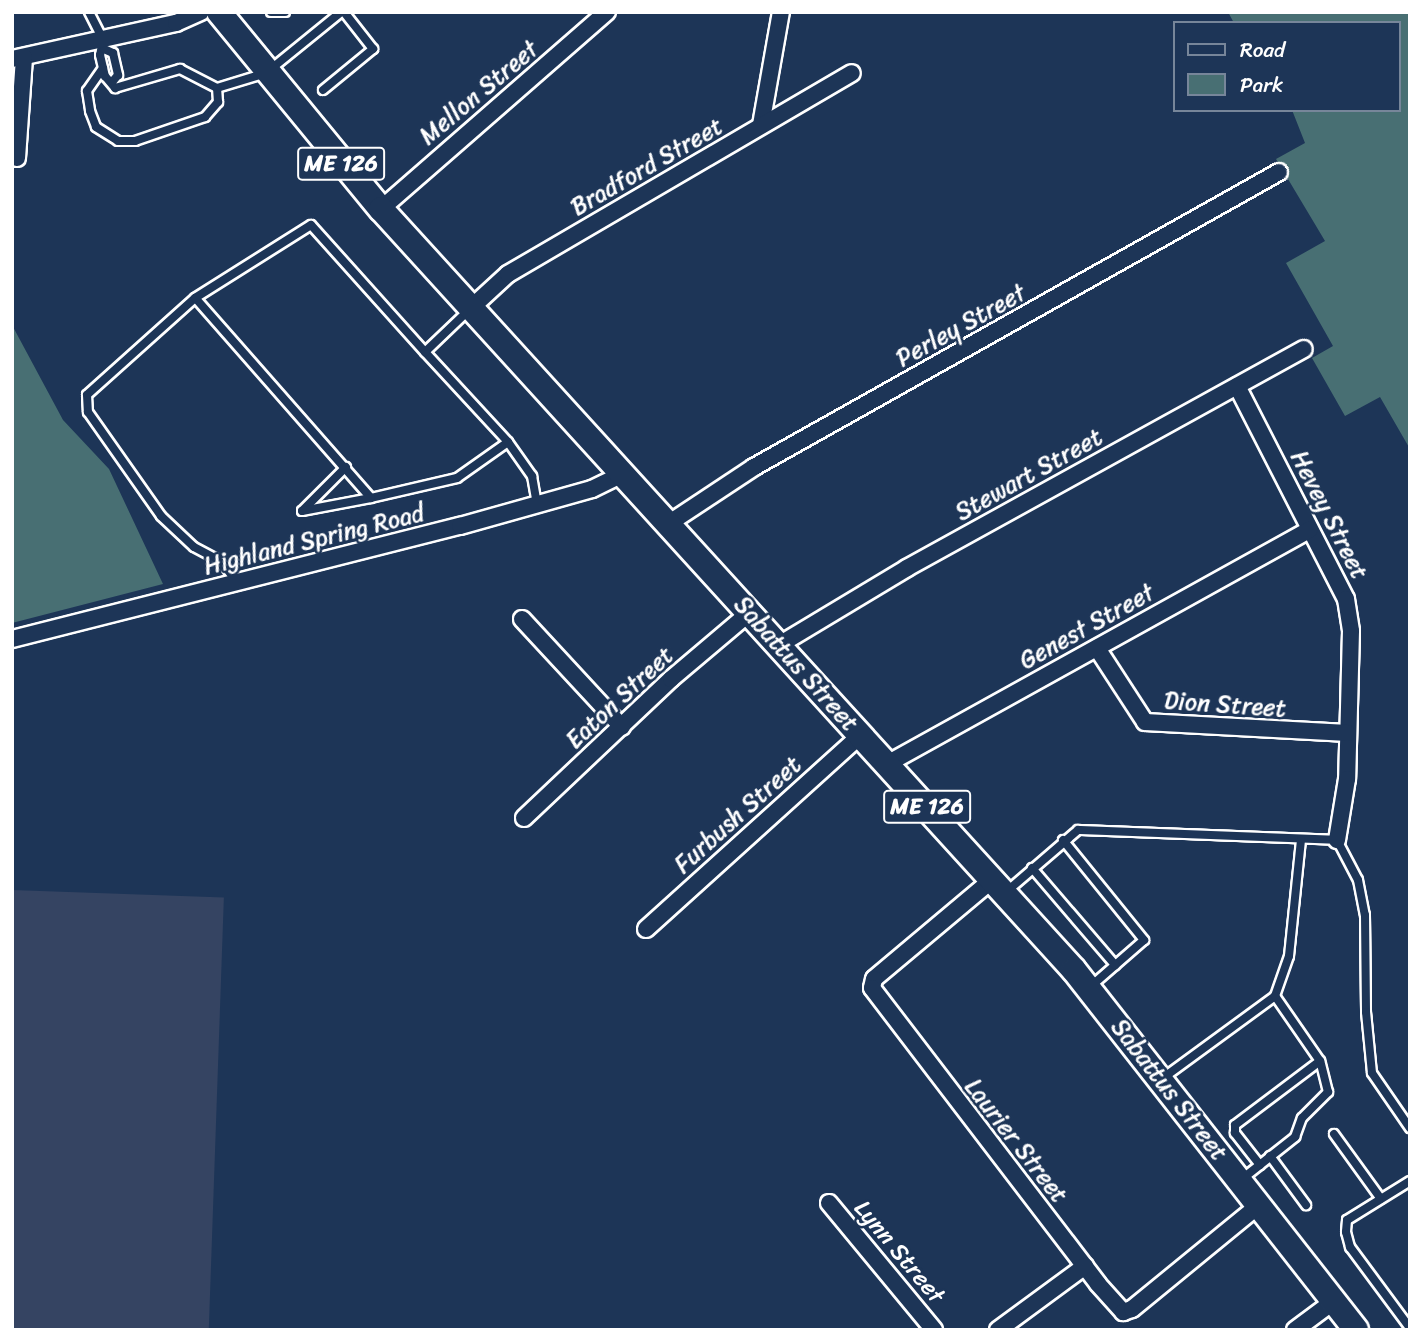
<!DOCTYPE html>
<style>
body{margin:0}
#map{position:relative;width:1422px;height:1342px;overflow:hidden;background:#1d3557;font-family:Sriracha,sans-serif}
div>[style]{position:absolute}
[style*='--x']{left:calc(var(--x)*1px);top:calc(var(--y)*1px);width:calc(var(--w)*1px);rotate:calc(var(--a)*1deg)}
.built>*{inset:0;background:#354462;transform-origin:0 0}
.green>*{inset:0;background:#486f73}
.roads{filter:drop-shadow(2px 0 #fff) drop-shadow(-2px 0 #fff) drop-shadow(0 2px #fff) drop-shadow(0 -2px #fff)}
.service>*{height:8px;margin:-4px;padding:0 4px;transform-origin:4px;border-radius:4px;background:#1d3557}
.minor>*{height:16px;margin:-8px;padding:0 8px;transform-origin:8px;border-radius:8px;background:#1d3557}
.primary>*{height:24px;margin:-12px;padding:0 12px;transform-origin:12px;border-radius:12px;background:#1d3557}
span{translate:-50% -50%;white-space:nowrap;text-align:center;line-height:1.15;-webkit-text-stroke:5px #1d3557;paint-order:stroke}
.shield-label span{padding:2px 5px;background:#1d3557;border:2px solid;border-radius:5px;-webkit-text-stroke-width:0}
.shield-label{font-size:23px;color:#fff;font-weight:700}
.street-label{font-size:24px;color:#fff}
.frame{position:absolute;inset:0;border:14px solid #fff;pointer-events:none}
.legend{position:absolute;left:1173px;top:21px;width:228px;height:91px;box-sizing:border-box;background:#1d3557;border:2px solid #77869a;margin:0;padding:9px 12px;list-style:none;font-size:21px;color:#fff}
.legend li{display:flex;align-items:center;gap:14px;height:35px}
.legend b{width:35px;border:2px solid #77869a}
</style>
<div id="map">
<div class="built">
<div style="left:12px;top:890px;width:212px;height:440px;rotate:2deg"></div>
</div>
<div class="green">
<div style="clip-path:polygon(1228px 12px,1410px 12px,1410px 449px,1380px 397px,1345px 416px,1312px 358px,1333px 346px,1286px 263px,1325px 241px,1276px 159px,1305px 143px,1292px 110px,1399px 110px,1399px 23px,1234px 23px)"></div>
<div style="clip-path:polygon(12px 325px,63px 420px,109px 469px,163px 584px,12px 623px)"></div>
</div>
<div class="roads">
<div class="service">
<div style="--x:89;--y:12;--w:31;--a:63"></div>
<div style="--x:103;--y:40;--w:15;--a:101"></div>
<div style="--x:100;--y:55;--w:22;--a:77"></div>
<div style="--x:105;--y:76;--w:16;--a:50"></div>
<div style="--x:115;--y:88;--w:68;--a:-16.3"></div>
<div style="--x:180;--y:69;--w:42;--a:27.2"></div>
<div style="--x:217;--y:88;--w:51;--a:-17"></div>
<div style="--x:266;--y:73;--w:97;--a:-39.1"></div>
<div style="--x:271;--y:12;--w:14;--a:0"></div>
<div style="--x:104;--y:49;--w:10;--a:24"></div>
<div style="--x:113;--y:53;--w:23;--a:77"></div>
<div style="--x:118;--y:75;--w:8;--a:130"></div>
<div style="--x:103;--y:68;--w:28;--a:125"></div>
<div style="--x:87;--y:91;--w:20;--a:81"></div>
<div style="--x:90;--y:111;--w:17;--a:69"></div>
<div style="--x:96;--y:127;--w:26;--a:32"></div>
<div style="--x:118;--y:141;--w:17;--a:0"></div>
<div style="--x:135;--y:141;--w:74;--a:-18.9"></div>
<div style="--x:205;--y:117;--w:20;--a:-49"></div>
<div style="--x:218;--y:102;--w:14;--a:-94"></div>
<div style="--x:323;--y:90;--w:65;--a:-39.4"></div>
<div style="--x:373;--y:49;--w:47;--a:-128.1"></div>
<div style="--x:195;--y:298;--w:145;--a:138.1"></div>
<div style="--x:87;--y:395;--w:17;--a:87"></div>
<div style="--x:88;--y:412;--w:127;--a:54.9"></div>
<div style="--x:161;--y:516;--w:45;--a:43.2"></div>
<div style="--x:194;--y:547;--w:32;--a:28"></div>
<div style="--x:222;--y:562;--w:26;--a:54"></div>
<div style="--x:425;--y:352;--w:122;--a:47.3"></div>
<div style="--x:508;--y:442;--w:62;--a:144.8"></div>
<div style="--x:457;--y:478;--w:88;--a:166.9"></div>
<div style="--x:371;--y:498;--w:266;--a:-131.3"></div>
<div style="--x:195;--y:298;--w:137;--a:-32.2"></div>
<div style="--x:311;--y:225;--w:171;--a:48.1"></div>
<div style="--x:425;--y:352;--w:61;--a:-43.7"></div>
<div style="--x:508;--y:442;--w:42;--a:54.8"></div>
<div style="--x:532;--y:476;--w:28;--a:80"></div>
<div style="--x:346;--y:467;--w:62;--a:135"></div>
<div style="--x:302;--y:511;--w:70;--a:-10.7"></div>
<div style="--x:1063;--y:840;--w:129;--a:51"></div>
<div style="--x:1144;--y:940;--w:70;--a:139"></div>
<div style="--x:1032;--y:868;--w:128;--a:49.4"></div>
<div style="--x:1006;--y:892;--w:95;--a:-40.7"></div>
<div style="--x:1078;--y:830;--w:259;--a:2.2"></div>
<div style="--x:1337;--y:840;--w:45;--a:62.3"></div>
<div style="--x:1358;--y:880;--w:36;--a:79"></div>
<div style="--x:1365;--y:915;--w:97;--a:89.4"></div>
<div style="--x:1366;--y:1012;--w:61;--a:84.4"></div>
<div style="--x:1372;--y:1073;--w:67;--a:55.4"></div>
<div style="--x:1163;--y:1078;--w:139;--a:-36.2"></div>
<div style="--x:1275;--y:996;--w:42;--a:-70.7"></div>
<div style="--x:1289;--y:956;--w:117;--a:-84.1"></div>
<div style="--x:1334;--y:1134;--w:80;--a:54.1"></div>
<div style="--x:1270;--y:1156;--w:61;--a:53.7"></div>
<div style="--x:1260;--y:1165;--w:41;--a:-128"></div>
<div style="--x:1235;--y:1133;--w:8;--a:-90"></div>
<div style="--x:1235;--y:1125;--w:106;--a:-37"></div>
<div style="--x:1242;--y:1179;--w:68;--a:-38.4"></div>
<div style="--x:1295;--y:1137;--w:20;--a:-70"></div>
<div style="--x:1302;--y:1118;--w:37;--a:-45"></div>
<div style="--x:1328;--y:1092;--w:32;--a:-104"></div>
<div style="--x:1320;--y:1061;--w:79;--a:-124.7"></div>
<div style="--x:1410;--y:1181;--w:74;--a:148.2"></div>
<div style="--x:1347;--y:1220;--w:12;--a:95"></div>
<div style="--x:1346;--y:1232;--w:16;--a:75"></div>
<div style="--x:1350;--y:1247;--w:101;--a:53.5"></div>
</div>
<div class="minor">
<div style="--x:12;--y:59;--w:168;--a:-12.4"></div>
<div style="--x:176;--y:23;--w:27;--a:-24"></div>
<div style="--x:761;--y:125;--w:115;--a:-80"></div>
<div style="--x:17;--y:158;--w:101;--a:-86"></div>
<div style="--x:381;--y:209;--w:300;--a:-41.1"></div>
<div style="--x:471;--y:308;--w:50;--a:-42.6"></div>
<div style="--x:508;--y:274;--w:398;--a:-30.3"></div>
<div style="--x:1237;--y:386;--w:239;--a:62.9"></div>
<div style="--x:1346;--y:599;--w:32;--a:81"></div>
<div style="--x:1351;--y:631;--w:148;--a:91.5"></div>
<div style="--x:1347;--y:779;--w:62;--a:99.3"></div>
<div style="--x:668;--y:524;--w:103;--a:-33.5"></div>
<div style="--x:754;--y:467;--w:602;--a:-29.33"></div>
<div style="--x:522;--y:619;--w:147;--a:47.2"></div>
<div style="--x:12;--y:639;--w:462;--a:-14.2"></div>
<div style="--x:460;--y:526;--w:137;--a:-15.7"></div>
<div style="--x:592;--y:489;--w:34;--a:-26"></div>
<div style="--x:779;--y:645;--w:149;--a:-31"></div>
<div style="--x:907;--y:568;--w:453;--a:-28.9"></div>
<div style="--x:1097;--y:648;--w:88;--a:57"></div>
<div style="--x:1145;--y:722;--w:203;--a:3.1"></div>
<div style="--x:887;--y:764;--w:483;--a:-29"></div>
<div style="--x:524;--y:818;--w:202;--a:-43.4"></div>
<div style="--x:671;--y:679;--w:102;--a:-40.2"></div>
<div style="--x:993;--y:879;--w:155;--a:140"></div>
<div style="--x:874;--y:979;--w:9;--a:103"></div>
<div style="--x:872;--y:988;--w:372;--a:52.6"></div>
<div style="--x:1098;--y:1284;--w:38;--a:48"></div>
<div style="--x:1123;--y:1312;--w:9;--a:-18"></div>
<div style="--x:1132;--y:1309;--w:164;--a:-39.3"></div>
<div style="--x:646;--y:929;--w:290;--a:-42.1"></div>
<div style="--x:829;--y:1203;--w:165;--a:50.4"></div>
<div style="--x:998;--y:1330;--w:108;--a:-36.3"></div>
<div style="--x:1295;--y:1330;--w:49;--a:-36.6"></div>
</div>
<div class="primary">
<div style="--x:219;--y:12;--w:255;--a:50.6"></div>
<div style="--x:381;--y:209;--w:1029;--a:47.68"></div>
<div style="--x:1074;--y:970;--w:457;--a:51.9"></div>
</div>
</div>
<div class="shield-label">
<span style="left:341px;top:164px">ME 126</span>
<span style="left:927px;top:807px">ME 126</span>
</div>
<div class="street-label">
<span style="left:479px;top:93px;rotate:-40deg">Mellon Street</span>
<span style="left:647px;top:167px;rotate:-30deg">Bradford Street</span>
<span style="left:961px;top:326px;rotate:-29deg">Perley Street</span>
<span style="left:1029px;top:475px;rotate:-29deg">Stewart Street</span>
<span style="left:1329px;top:515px;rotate:63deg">Hevey Street</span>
<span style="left:314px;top:540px;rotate:-14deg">Highland Spring Road</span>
<span style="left:1087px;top:627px;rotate:-29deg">Genest Street</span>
<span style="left:796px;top:664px;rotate:48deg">Sabattus Street</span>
<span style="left:620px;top:698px;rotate:-43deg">Eaton Street</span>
<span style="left:1225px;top:705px;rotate:4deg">Dion Street</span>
<span style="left:738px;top:815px;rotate:-42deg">Furbush Street</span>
<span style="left:1169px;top:1090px;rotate:52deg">Sabattus Street</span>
<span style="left:1016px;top:1141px;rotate:52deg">Laurier Street</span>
<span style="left:899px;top:1252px;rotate:50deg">Lynn Street</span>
</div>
<div class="frame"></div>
<ul class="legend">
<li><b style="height:9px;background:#1d3557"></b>Road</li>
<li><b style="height:19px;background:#486f73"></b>Park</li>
</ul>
</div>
